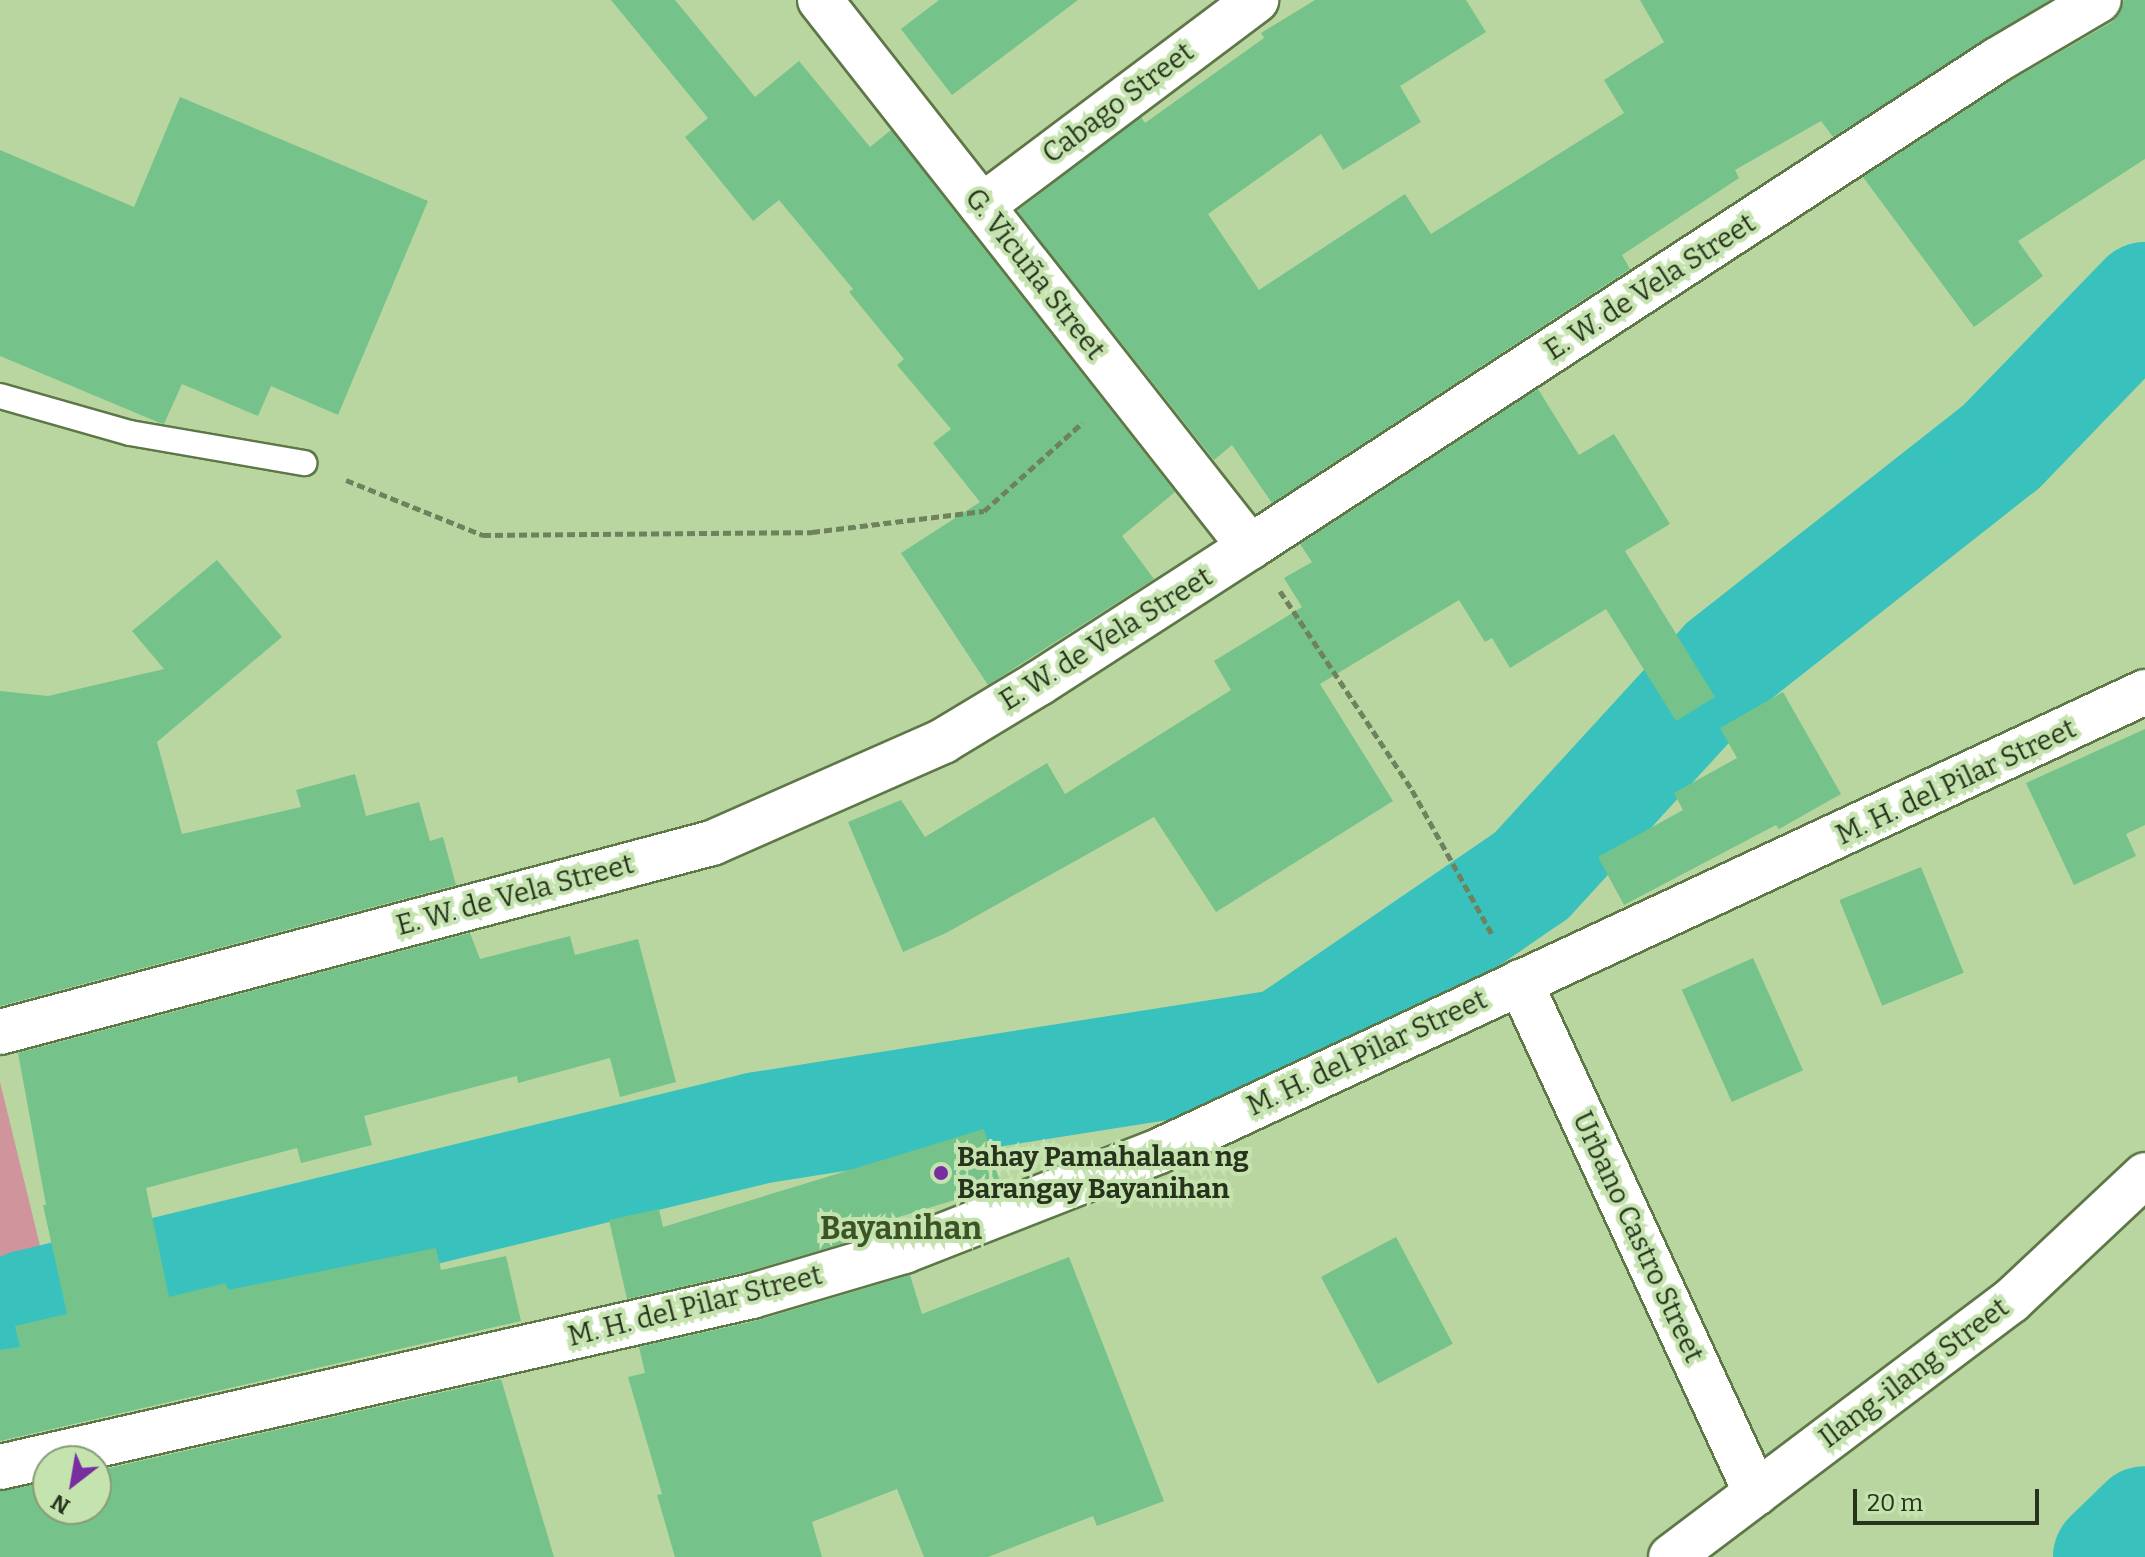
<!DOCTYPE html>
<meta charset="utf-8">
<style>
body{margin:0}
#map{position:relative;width:2145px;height:1557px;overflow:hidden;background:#b9d6a1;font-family:Bitter,serif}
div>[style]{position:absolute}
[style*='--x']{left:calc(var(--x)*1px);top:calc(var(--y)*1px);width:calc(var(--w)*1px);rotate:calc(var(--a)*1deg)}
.green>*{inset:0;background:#d0959c}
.river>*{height:112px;margin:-56px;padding:0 56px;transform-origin:56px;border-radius:56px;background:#39c2bd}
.building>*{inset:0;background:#75c38a;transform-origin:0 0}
.path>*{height:5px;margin-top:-2.5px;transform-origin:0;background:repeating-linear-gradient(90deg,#6e825d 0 8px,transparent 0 12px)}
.roads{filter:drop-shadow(2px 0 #5e7747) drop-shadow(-2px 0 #5e7747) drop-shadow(0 2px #5e7747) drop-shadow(0 -2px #5e7747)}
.lane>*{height:24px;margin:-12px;padding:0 12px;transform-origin:12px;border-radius:12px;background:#fff}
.street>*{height:44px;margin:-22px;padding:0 22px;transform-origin:22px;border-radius:22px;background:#fff}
.dots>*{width:22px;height:22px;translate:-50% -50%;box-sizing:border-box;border:4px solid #c5e3ae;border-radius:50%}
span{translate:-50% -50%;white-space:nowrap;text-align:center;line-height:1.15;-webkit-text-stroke:8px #c5e3ae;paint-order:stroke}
.street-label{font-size:28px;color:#28331e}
.poi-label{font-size:28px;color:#28331e;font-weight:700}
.left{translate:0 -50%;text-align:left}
.quarter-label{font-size:32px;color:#3d5526;font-weight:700}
.north{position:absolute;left:32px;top:1445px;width:80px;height:80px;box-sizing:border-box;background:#c5e3ae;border:2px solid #869d74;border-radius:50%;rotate:211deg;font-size:22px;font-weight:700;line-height:32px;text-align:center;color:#28331e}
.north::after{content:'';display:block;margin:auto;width:28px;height:36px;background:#792ea0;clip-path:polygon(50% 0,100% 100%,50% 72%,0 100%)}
.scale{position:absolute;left:1853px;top:1489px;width:186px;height:36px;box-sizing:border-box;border:4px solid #28331e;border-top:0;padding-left:10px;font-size:24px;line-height:28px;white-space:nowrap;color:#28331e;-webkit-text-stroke:6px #c5e3ae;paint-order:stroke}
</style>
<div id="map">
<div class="green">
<div style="clip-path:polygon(0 1082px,44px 1262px,0 1273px)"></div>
</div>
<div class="river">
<div style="--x:0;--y:1316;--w:30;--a:-20"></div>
<div style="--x:28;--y:1306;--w:751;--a:-13.7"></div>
<div style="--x:758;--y:1128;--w:533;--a:-8.97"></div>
<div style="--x:1284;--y:1045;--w:299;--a:-34.4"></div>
<div style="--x:1531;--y:876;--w:287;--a:-47.5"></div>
<div style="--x:1725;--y:664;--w:351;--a:-38.2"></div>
<div style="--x:2001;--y:447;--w:207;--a:-46"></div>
<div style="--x:2109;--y:1557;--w:50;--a:-44.2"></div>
</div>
<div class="building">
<div style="clip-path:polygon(611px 0,675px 0,755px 97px,799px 61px,870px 147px,891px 130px,1175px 492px,1122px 536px,1154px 579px,988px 685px,901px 553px,980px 502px,933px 443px,951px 429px,897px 365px,904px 359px,849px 292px,853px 289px,779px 200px,753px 221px,685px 137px,708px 118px)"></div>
<div style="clip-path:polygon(939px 0,1078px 0,952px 95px,901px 29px)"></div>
<div style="clip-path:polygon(1315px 0,1466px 0,1486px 32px,1400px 86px,1421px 122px,1343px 170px,1321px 134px,1208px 214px,1259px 290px,1405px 194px,1431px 234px,1624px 113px,1604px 80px,1664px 42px,1640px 0,2050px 0,1833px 137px,1821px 121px,1735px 170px,1739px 178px,1622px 255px,1630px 269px,1272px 503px,1232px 445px,1214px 460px,1017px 211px,1141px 117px,1145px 123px,1264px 38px,1261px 33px)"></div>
<div style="clip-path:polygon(2124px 0,2145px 0,2145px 159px,2018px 241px,2043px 276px,1974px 327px,1863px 177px,2010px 81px,2112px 22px,2120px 13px)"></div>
<div style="clip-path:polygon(180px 97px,428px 201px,338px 415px,271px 386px,258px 416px,182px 384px,164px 424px,160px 423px,0 356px,0 150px,134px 207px)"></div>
<div style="clip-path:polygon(1538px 389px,1579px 455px,1614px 434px,1670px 524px,1625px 551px,1715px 697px,1676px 721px,1606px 609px,1510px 668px,1492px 638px,1485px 642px,1459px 600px,1320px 684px,1393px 801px,1216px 912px,1154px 817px,946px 933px,903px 952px,848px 822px,901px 800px,925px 837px,1047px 763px,1065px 794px,1231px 690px,1214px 661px,1302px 607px,1284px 578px,1312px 562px,1300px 544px)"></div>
<div style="clip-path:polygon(217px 560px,282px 637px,157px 742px,182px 834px,301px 807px,296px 790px,355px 774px,366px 816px,419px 802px,430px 841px,443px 837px,456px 885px,0 1006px,0 691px,48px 696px,164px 669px,132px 631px)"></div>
<div style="clip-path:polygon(1783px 692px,1841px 794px,1779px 829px,1776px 825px,1624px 905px,1598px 857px,1683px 810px,1674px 793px,1737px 758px,1720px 728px)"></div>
<div style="clip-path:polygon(2145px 729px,2145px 825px,2126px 834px,2136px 856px,2074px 885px,2026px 783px)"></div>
<div style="left:1921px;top:867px;width:114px;height:88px;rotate:68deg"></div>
<div style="clip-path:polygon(470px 933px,480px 959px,570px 936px,575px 955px,638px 939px,676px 1082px,620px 1097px,610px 1058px,518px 1083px,517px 1076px,364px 1116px,372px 1145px,301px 1163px,297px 1148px,146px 1188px,169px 1297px,226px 1283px,228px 1290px,436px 1248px,441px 1270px,506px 1256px,521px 1321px,0 1441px,0 1350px,20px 1347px,15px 1326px,67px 1314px,43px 1205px,46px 1205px,18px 1053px)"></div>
<div style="left:1753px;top:958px;width:123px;height:78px;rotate:66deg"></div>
<div style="clip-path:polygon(984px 1129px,1001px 1186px,892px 1219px,895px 1228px,746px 1272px,627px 1299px,609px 1220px,659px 1209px,663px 1227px)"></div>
<div style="left:1396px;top:1237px;width:121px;height:85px;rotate:62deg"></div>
<div style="clip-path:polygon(1069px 1257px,1164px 1501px,1097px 1526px,1093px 1516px,988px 1557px,924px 1557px,897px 1489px,812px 1522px,822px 1557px,675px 1557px,657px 1495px,662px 1494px,628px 1377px,645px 1373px,639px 1347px,759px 1320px,910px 1275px,922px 1314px)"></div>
<div style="clip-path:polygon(501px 1379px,554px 1557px,0 1557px,0 1491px,48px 1482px,48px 1509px,96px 1509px,96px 1471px)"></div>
</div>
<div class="path">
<div style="--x:346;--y:480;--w:148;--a:21.9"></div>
<div style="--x:483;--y:535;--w:329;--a:-0.5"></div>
<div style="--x:812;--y:532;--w:173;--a:-7"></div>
<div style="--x:984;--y:511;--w:132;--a:-41.9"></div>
<div style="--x:1280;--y:591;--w:239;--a:56.4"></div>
<div style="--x:1412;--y:790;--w:167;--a:61"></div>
</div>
<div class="roads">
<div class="lane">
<div style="--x:0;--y:396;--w:135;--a:15.9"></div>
<div style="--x:130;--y:433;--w:177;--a:9.8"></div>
</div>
<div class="street">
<div style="--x:820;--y:0;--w:696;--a:51.83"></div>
<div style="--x:982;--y:206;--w:343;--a:-36.9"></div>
<div style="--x:1520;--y:982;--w:563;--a:65.21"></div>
<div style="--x:0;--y:1032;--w:737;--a:-14.87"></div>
<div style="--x:712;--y:843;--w:253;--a:-23.8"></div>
<div style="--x:943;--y:741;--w:112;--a:-31.1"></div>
<div style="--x:1039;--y:683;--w:251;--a:-32.8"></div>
<div style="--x:1250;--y:547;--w:892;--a:-33.1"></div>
<div style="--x:1997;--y:60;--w:118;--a:-30.5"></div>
<div style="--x:0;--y:1467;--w:771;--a:-12.81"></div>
<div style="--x:752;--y:1296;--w:159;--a:-16.5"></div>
<div style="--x:904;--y:1251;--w:274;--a:-21.4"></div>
<div style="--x:1159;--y:1151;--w:1088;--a:-24.96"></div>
<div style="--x:1671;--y:1557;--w:426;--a:-37"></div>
<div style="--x:2011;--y:1301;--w:184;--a:-43.2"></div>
</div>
</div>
<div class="dots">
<div style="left:941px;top:1173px;background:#792ea0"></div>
</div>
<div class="street-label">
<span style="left:1118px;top:103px;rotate:-37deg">Cabago Street</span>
<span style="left:1035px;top:274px;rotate:52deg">G. Vicuña Street</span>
<span style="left:1650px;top:287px;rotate:-33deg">E. W. de Vela Street</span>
<span style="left:1106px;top:639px;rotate:-32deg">E. W. de Vela Street</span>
<span style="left:1956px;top:782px;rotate:-25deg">M. H. del Pilar Street</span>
<span style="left:515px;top:895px;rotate:-15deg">E. W. de Vela Street</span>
<span style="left:1367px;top:1053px;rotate:-25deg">M. H. del Pilar Street</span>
<span style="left:1638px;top:1237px;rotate:65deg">Urbano Castro Street</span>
<span style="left:695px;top:1306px;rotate:-14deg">M. H. del Pilar Street</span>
<span style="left:1914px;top:1373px;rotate:-37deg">Ilang-ilang Street</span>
</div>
<div class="poi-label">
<span class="left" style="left:957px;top:1173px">Bahay Pamahalaan ng<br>Barangay Bayanihan</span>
</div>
<div class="quarter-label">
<span style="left:901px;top:1228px">Bayanihan</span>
</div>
<div class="north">N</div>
<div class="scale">20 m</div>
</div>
